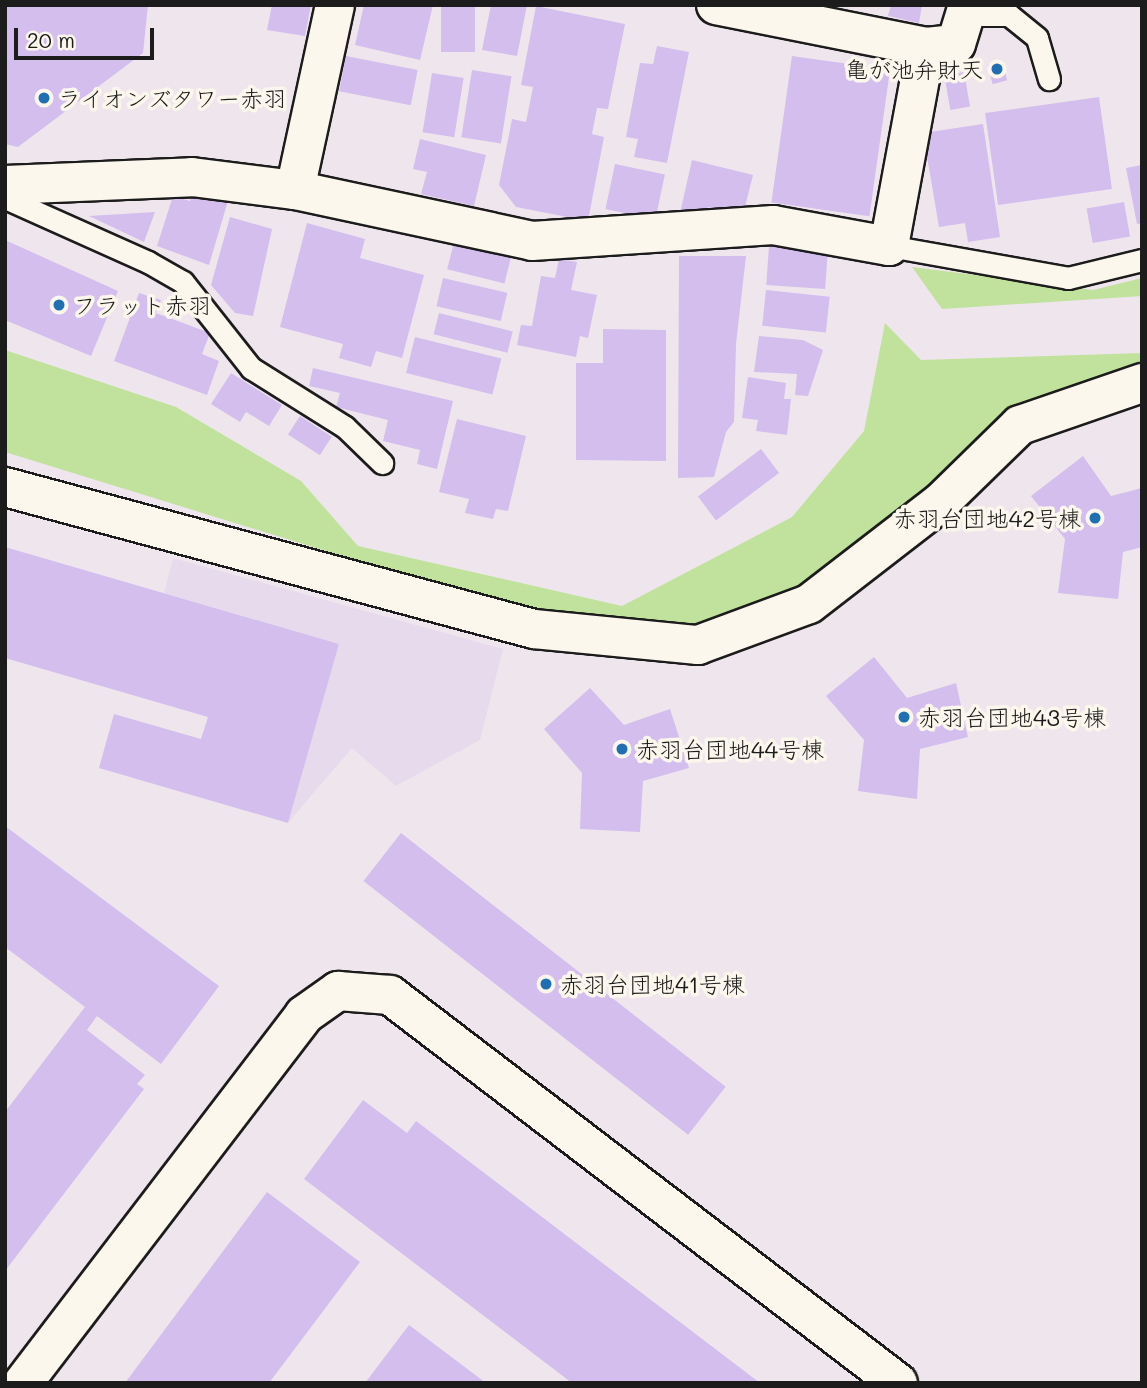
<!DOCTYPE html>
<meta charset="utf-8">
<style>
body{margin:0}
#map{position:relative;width:1147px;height:1388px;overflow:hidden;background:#efe6ed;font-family:Mali,"Klee One",sans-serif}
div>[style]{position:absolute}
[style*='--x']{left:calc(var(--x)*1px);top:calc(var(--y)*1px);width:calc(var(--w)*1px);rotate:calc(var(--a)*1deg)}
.built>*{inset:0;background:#e7daed}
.green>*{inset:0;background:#c0e29c}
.building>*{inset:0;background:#d3beee;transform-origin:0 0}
.roads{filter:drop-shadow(2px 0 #1c1c1c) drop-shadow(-2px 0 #1c1c1c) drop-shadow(0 2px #1c1c1c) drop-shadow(0 -2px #1c1c1c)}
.service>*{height:21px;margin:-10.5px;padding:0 10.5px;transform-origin:10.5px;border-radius:10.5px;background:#fbf7ec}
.minor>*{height:38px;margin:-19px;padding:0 19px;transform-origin:19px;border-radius:19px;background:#fbf7ec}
.dots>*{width:19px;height:19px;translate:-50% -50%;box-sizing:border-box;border:4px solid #fbf7ec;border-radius:50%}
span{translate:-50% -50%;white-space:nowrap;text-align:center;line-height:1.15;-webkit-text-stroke:7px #fbf7ec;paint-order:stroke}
.poi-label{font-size:23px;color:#1c1c1c}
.right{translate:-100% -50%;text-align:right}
.left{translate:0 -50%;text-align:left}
.frame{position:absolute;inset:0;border:7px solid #1c1c1c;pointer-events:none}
.scale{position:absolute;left:14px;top:28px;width:140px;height:32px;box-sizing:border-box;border:4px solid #1c1c1c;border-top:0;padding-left:9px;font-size:21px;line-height:24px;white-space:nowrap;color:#1c1c1c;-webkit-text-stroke:5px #fbf7ec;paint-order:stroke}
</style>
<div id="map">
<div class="built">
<div style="clip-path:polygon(173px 558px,503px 649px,480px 740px,396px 786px,352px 748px,288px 823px,339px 644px,164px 593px)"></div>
</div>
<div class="green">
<div style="clip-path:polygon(912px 267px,1093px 290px,1142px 278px,1142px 296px,942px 309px)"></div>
<div style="clip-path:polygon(885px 323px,921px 360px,1142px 353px,1142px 365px,1016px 406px,928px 488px,798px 590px,693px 632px,530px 614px,5px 452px,5px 350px,176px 407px,301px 481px,358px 546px,622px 606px,792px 517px,864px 431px)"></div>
</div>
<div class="building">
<div style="clip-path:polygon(5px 5px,148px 5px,143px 53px,18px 147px,5px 144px)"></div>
<div style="clip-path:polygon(272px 5px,311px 5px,305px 36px,267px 30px)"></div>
<div style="clip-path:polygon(364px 5px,433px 5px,420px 60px,355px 45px)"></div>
<div style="left:441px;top:5px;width:34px;height:47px"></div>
<div style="clip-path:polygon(491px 5px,527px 5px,517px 56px,482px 50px)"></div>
<div style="clip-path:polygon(891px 5px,922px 5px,919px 23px,888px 16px)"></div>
<div style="clip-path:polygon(536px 6px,625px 24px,608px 109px,597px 108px,592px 134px,604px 137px,588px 221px,516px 207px,499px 185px,512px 119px,526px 122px,533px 87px,521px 85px)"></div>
<div style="clip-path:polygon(657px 46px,689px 52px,667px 163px,634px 157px,638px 139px,626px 137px,640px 63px,653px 64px)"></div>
<div style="left:346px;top:56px;width:73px;height:36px;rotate:11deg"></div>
<div style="left:792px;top:56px;width:99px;height:148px;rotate:8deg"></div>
<div style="left:1002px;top:61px;width:20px;height:15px;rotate:75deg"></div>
<div style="left:472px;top:70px;width:40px;height:68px;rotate:9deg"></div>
<div style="left:964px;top:72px;width:35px;height:20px;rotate:80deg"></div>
<div style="left:432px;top:73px;width:32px;height:60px;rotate:9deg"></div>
<div style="left:1099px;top:97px;width:93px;height:115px;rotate:82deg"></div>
<div style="clip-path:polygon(983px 124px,1000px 237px,968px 242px,965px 223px,939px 227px,923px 133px)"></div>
<div style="clip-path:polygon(420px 139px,486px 155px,474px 206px,421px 194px,427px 172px,413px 169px)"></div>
<div style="clip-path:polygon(692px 160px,753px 175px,743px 215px,708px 207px,705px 219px,680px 213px)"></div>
<div style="left:615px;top:164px;width:51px;height:46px;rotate:12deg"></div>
<div style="clip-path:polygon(1142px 165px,1142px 223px,1137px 224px,1126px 168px)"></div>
<div style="clip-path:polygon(192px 191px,230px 194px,209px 265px,157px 246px,173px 196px,190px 201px)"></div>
<div style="left:1124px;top:202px;width:35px;height:38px;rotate:80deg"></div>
<div style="clip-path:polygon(155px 212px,144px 242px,89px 216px)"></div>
<div style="clip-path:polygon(230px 217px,272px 229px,253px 316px,235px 313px,211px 285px)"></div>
<div style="clip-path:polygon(307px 223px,365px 239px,360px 258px,424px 275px,402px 358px,376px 351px,371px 367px,339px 358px,343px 344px,280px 327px)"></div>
<div style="clip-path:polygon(5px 240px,118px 291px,91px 356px,5px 320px)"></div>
<div style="left:454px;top:242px;width:59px;height:28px;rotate:14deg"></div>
<div style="left:769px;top:246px;width:59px;height:39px;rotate:4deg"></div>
<div style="clip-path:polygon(679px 256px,746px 256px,736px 344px,734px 422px,726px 432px,714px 477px,678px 478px)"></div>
<div style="clip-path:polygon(559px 259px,577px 262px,571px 290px,597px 295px,588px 338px,580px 336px,576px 357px,517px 345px,521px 325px,532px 326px,541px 276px,555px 278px)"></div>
<div style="left:443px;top:278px;width:66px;height:29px;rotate:13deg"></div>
<div style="left:766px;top:290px;width:64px;height:36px;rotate:6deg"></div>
<div style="clip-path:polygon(139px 293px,161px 300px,156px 313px,210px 333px,202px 354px,219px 361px,207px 395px,114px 361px)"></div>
<div style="left:439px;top:313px;width:76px;height:22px;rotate:14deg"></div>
<div style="clip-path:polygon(603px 329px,666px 330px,666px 461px,576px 460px,576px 363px,603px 363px)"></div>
<div style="clip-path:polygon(759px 336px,803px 340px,823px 350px,808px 396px,795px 395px,797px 374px,754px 372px)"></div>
<div style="left:415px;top:337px;width:89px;height:37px;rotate:14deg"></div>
<div style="clip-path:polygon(313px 368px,453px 401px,437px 469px,417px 464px,420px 450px,383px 441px,388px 420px,336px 407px,340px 393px,309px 386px)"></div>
<div style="clip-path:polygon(231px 373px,282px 405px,269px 426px,246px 412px,240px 422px,211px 404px)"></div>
<div style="clip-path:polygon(748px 377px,786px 383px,784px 399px,791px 399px,787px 435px,756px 431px,758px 420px,742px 418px)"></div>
<div style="left:300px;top:416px;width:38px;height:22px;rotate:33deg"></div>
<div style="clip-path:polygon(457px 419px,526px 436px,508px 511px,496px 509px,493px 519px,465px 513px,469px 499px,439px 492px)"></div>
<div style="left:761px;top:449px;width:30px;height:79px;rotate:53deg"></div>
<div style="clip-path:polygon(1083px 456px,1111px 496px,1142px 488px,1142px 547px,1123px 552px,1118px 599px,1058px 593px,1065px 539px,1031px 496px)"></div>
<div style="clip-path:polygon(5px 547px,339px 644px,288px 823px,99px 768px,114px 714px,201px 739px,208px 717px,5px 658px)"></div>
<div style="clip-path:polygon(874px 657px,907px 698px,956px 683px,968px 737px,920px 749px,917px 799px,858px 791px,864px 740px,826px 696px)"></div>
<div style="clip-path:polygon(590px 688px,624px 725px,670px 709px,689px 768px,643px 781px,640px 832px,580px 829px,582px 773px,544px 729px)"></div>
<div style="clip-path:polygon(5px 826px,219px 986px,161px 1064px,97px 1016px,87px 1030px,145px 1075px,137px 1084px,144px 1089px,5px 1271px,5px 1112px,85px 1007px,5px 947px)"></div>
<div style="left:401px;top:833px;width:412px;height:61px;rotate:38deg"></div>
<div style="clip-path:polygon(363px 1100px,407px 1133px,416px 1121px,760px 1383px,572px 1383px,304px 1179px)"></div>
<div style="clip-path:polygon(267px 1192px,360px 1262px,269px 1383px,125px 1383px)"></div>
<div style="clip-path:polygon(409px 1325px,486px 1383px,365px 1383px)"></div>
</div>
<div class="roads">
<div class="service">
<div style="--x:967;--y:10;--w:17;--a:17"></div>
<div style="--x:983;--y:15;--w:26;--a:0"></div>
<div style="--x:1009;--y:15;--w:36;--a:39"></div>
<div style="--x:1037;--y:38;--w:43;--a:73.7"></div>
<div style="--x:5;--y:198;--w:157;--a:24.1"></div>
<div style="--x:148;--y:262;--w:40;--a:29.7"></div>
<div style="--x:183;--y:282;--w:110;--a:51.7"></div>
<div style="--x:251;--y:368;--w:111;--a:32.1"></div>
<div style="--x:345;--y:427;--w:52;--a:44.2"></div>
<div style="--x:889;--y:246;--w:182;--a:10.1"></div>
<div style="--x:1068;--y:278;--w:76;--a:-13.7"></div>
</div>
<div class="minor">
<div style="--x:716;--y:5;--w:214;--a:11.3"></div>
<div style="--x:5;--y:185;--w:187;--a:-2.4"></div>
<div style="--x:192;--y:177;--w:104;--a:7.2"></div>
<div style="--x:295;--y:190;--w:242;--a:12.1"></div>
<div style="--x:532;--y:241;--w:242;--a:-3.8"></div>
<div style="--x:773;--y:225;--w:118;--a:10.3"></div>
<div style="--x:889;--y:246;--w:202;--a:-79.5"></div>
<div style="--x:926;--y:47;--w:30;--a:-6"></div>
<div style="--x:956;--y:44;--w:41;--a:-72.9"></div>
<div style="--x:295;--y:190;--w:189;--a:-77.8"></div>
<div style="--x:5;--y:487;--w:548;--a:15.03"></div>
<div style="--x:534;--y:629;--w:165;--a:5.6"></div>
<div style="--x:698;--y:645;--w:118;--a:-20.3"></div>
<div style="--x:809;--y:604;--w:167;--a:-37.7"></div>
<div style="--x:941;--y:502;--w:110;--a:-44.3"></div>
<div style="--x:1020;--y:425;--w:129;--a:-19"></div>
<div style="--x:23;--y:1383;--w:463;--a:-52.6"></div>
<div style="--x:304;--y:1015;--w:42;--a:-35.2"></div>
<div style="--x:338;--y:991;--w:52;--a:4.4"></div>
<div style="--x:390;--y:995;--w:639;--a:37.37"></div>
</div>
</div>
<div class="dots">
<div style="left:997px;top:69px;background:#1f6fb2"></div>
<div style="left:44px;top:98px;background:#1f6fb2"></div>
<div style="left:59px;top:305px;background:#1f6fb2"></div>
<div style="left:1095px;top:518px;background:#1f6fb2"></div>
<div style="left:904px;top:717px;background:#1f6fb2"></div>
<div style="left:622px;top:749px;background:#1f6fb2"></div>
<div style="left:546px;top:984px;background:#1f6fb2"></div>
</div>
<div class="poi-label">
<span class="right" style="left:983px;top:69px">亀が池弁財天</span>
<span class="left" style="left:58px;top:98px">ライオンズタワー赤羽</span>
<span class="left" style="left:73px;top:305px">フラット赤羽</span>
<span class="right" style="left:1081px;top:518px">赤羽台団地42号棟</span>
<span class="left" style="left:918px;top:717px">赤羽台団地43号棟</span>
<span class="left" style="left:636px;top:749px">赤羽台団地44号棟</span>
<span class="left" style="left:560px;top:984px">赤羽台団地41号棟</span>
</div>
<div class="frame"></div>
<div class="scale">20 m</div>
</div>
